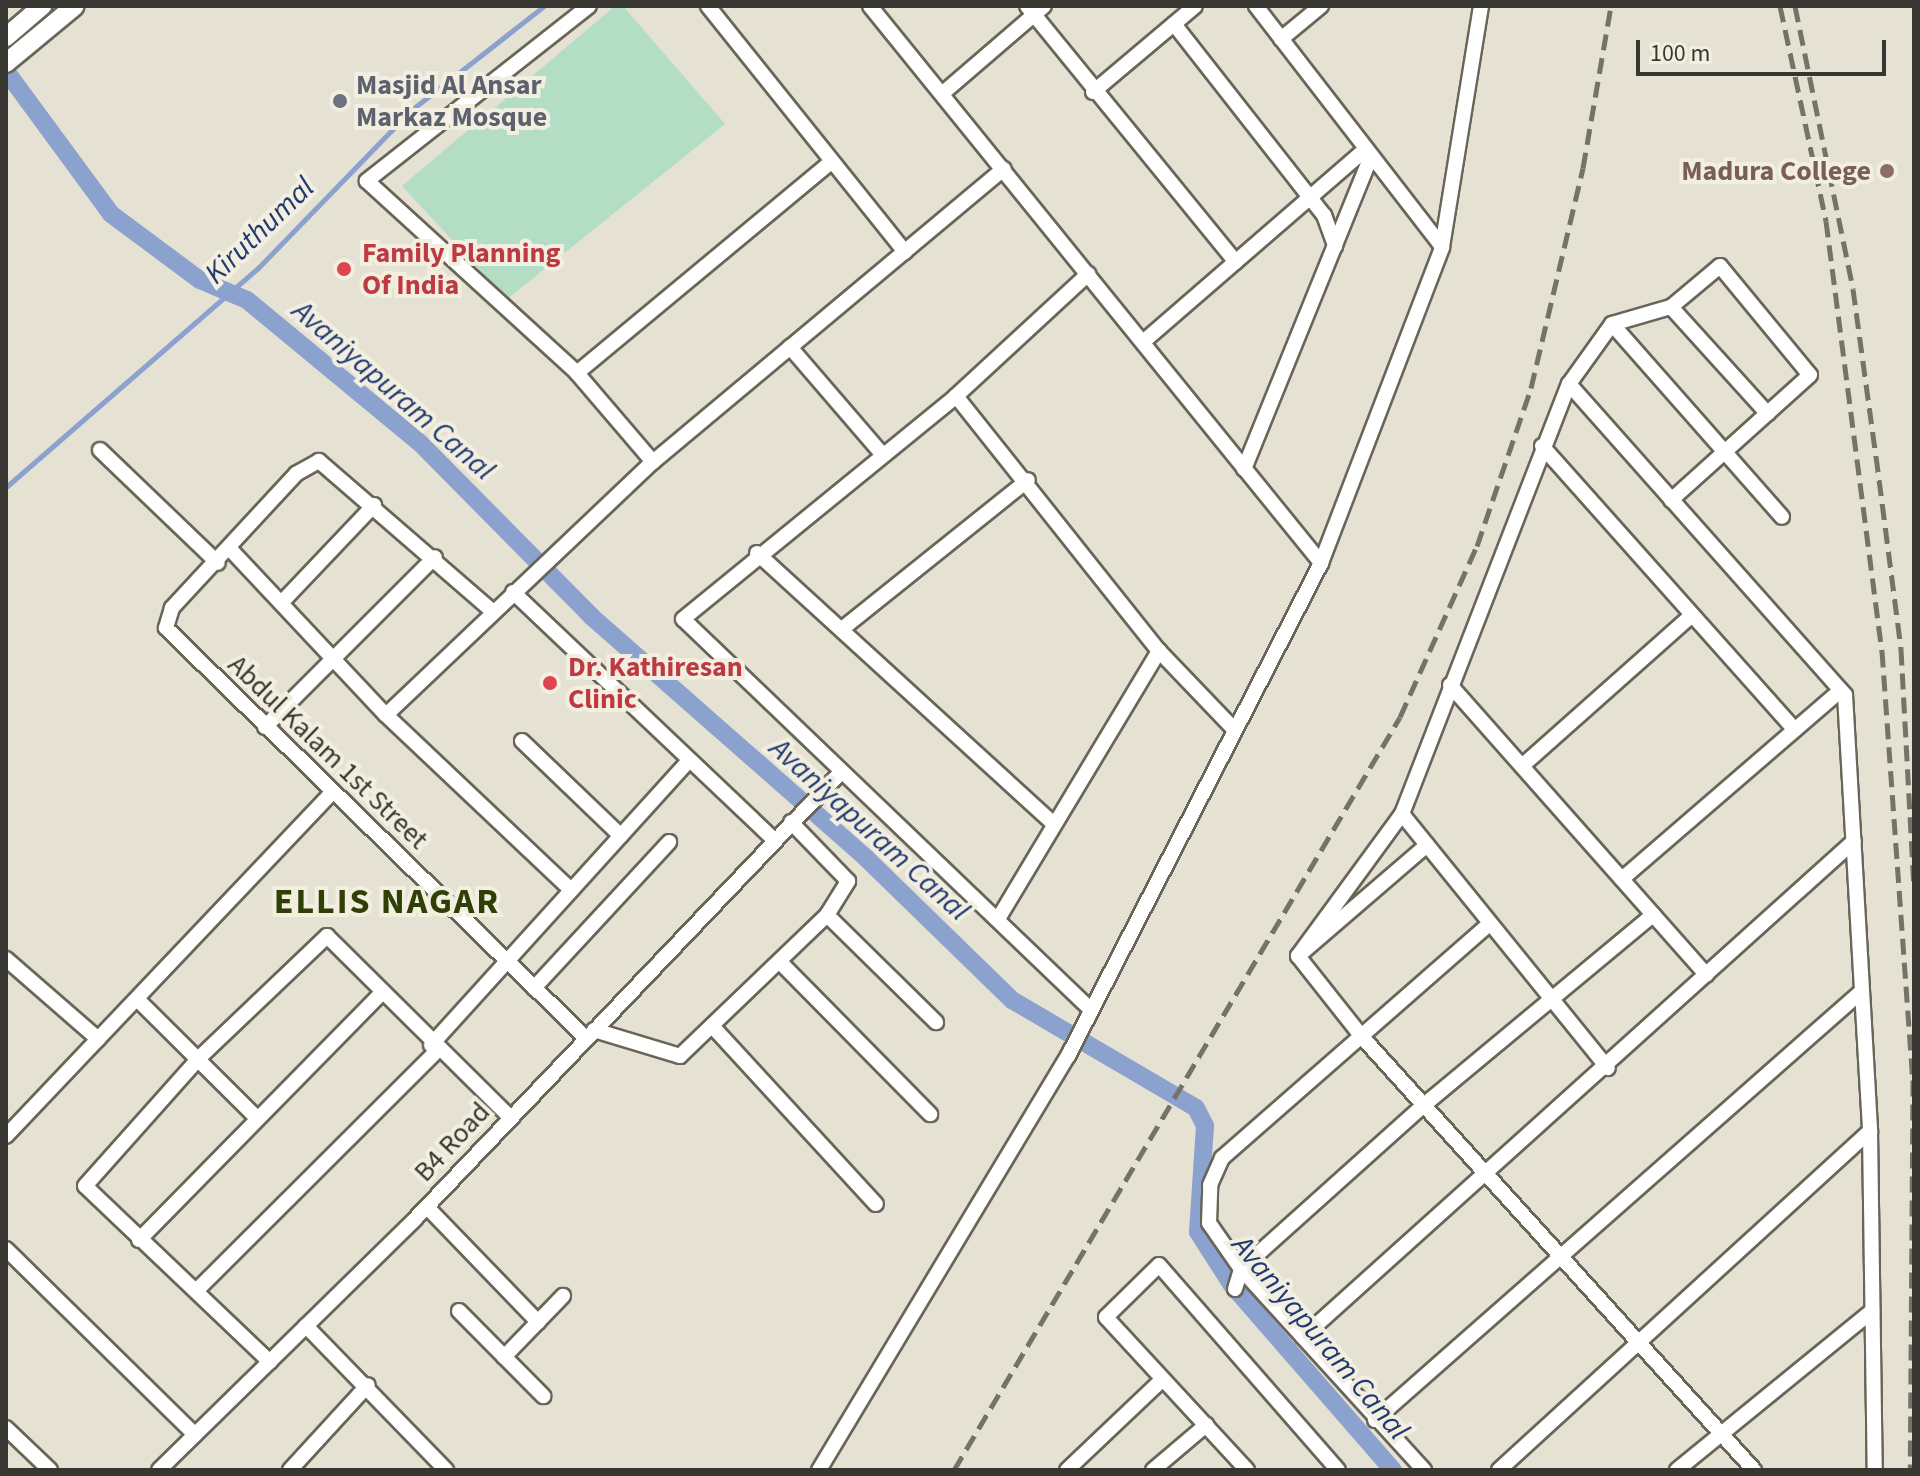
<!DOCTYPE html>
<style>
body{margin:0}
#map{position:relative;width:1920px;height:1476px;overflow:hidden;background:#e5e1d3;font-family:"Source Sans 3",sans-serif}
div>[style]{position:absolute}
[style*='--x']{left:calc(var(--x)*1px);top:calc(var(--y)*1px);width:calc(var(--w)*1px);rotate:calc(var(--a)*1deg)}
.green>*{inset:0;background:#b3ddc5}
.stream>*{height:5px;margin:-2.5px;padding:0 2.5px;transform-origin:2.5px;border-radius:2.5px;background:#8ca2ce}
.canal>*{height:18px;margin:-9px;padding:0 9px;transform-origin:9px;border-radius:9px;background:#8ca2ce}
.roads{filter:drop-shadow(2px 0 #696559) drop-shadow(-2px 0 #696559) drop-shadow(0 2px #696559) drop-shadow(0 -2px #696559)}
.street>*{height:14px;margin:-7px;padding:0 7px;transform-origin:7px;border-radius:7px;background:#fff}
.secondary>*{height:18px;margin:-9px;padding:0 9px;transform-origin:9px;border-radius:9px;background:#fff}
.rail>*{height:5px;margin-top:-2.5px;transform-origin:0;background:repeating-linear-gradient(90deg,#757269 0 16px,transparent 0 24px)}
.dots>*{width:22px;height:22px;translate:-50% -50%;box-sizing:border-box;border:4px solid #f2eee0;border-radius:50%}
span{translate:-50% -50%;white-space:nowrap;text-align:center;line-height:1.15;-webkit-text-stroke:8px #f2eee0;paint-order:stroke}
.worship-label{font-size:28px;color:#5b616d;font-weight:700}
.left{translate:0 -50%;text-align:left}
.education-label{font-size:28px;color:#785e54;font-weight:700}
.right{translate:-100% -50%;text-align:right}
.health-label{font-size:28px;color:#be3a42;font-weight:700}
.street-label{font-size:28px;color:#383630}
.water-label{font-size:30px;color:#223970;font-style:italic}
.district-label{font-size:36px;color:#303f05;font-weight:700;letter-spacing:2px}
.frame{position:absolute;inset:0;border:8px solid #383630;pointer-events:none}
.scale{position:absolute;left:1636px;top:40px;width:250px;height:36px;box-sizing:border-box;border:4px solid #383630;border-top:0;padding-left:10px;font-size:24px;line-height:28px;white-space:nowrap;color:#383630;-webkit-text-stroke:6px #f2eee0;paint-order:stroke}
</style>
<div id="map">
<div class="green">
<div style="clip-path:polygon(615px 6px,623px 6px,725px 124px,507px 299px,402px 186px)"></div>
</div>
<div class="stream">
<div style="--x:6;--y:487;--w:334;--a:-41"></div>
<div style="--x:258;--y:268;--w:219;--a:-45.9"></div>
<div style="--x:410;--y:111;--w:170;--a:-38.1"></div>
</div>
<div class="canal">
<div style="--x:6;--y:71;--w:177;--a:53.7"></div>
<div style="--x:111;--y:214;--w:111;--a:36.6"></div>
<div style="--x:200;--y:280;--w:51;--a:23.1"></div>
<div style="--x:247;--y:300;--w:224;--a:39.6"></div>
<div style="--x:420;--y:443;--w:245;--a:45.3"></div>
<div style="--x:592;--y:617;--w:365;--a:41.3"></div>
<div style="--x:866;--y:858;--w:204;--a:44.2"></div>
<div style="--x:1012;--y:1000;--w:213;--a:30.4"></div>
<div style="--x:1196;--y:1108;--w:20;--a:63"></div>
<div style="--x:1205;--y:1126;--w:106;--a:93.8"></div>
<div style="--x:1198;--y:1232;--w:63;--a:57.3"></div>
<div style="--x:1232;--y:1285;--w:245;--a:49"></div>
</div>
<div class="roads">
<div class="street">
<div style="--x:589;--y:6;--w:283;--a:141.8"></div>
<div style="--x:367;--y:181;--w:285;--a:42.4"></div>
<div style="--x:577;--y:373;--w:117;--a:49.5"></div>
<div style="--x:708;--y:6;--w:315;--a:51.3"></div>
<div style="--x:870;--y:6;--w:717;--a:51"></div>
<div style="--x:1027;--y:6;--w:330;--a:50.8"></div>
<div style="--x:1256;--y:6;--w:304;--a:52.3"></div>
<div style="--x:1174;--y:24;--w:243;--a:51.9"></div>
<div style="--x:1324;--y:215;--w:33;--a:70"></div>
<div style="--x:1281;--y:39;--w:52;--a:-39.5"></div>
<div style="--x:1093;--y:92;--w:133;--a:-40.1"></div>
<div style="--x:943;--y:93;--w:133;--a:-40.7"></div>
<div style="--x:1671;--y:307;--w:144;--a:47.8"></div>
<div style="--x:1612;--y:324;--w:257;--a:48.6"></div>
<div style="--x:1143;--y:342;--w:295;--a:-40.9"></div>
<div style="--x:790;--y:347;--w:141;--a:49.3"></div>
<div style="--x:577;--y:373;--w:330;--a:-39.7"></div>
<div style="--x:1569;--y:384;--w:416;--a:48.4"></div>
<div style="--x:1845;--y:695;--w:437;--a:86.7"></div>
<div style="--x:1870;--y:1131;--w:339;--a:89.2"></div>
<div style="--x:956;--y:396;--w:326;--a:51.5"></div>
<div style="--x:1159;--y:651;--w:105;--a:46.2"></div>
<div style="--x:1542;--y:446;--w:380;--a:48.3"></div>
<div style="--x:100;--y:450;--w:163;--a:43.8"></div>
<div style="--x:1244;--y:469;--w:337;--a:-67.9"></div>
<div style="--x:230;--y:549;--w:228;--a:46.8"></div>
<div style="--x:386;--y:715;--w:255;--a:43.4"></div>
<div style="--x:757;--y:553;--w:398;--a:42.4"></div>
<div style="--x:513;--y:592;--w:357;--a:43.5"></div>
<div style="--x:284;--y:600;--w:131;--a:-46.5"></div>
<div style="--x:491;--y:610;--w:228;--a:-139.1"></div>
<div style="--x:319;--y:461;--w:26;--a:151"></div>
<div style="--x:296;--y:474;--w:183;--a:132.8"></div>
<div style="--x:172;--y:608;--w:21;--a:107"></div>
<div style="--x:166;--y:628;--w:587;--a:44.31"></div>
<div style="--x:842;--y:629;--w:238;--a:-38.7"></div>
<div style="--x:1450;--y:685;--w:387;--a:48.5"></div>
<div style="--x:386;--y:715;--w:368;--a:-43.5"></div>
<div style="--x:653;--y:462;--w:457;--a:-39.9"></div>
<div style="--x:265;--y:727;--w:240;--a:-45"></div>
<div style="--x:522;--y:741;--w:137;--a:43.8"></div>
<div style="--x:1522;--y:766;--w:227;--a:-41.6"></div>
<div style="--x:1402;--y:814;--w:327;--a:51"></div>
<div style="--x:1427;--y:845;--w:170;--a:139.3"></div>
<div style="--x:1298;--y:956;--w:105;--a:51.6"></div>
<div style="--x:1363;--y:1038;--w:583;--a:47.85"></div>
<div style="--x:1622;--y:879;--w:289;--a:-40.8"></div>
<div style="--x:827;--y:915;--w:153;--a:44.5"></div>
<div style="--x:998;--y:919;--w:313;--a:-59"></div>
<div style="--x:1298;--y:956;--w:176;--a:-53.8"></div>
<div style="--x:1402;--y:814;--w:461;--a:-68.8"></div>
<div style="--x:1569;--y:384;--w:74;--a:-54.4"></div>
<div style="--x:1612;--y:324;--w:61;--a:-16.1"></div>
<div style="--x:1671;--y:307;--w:64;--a:-39.9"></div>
<div style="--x:1720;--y:266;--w:141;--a:50.5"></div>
<div style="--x:1810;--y:375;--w:187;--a:138"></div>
<div style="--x:6;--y:959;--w:122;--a:41"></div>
<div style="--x:780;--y:962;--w:214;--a:45.4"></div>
<div style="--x:534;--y:988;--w:199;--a:-47.2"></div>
<div style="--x:137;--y:999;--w:165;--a:44.8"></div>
<div style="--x:1087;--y:1006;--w:559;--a:-136.23"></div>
<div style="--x:683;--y:619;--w:353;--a:-39.2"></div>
<div style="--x:956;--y:396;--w:180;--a:-42.7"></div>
<div style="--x:714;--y:1028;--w:239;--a:47.4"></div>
<div style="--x:594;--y:1030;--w:90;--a:16.8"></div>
<div style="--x:680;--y:1056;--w:204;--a:-43.8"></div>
<div style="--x:827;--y:915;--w:40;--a:-58"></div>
<div style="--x:848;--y:881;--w:82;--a:-134"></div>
<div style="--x:431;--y:1045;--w:384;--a:-47.8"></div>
<div style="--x:6;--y:1136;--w:475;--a:-46.5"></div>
<div style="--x:427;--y:1207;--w:160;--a:46"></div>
<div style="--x:139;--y:1240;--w:346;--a:-45.5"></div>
<div style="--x:6;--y:1249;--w:265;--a:44.5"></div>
<div style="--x:1235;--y:1289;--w:21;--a:-73"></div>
<div style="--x:1241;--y:1269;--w:246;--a:-41.9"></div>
<div style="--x:1424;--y:1105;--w:298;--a:-39.7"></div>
<div style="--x:197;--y:1290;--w:339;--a:-44.9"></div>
<div style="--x:459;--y:1311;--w:120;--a:45.3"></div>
<div style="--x:306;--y:1326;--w:201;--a:45.8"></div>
<div style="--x:1303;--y:1337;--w:741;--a:-41.99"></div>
<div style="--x:504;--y:1357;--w:85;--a:-46"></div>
<div style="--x:270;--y:1362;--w:255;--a:-136.4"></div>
<div style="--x:85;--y:1186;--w:171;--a:-48.3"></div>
<div style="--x:199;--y:1058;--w:177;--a:-43.6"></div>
<div style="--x:327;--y:936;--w:259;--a:44.7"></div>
<div style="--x:1375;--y:1420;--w:649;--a:-41.38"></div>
<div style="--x:6;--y:1428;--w:61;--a:43.7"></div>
<div style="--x:159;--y:1470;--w:359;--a:-44.4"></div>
<div style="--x:415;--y:1219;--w:615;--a:-46.38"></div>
<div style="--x:290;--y:1470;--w:115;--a:-47.5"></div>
<div style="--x:819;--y:1470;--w:483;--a:-59"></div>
<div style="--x:1068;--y:1056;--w:554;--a:-62.83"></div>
<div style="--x:1321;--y:563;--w:338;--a:-69"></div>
<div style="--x:1442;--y:247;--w:244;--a:-80.8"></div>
<div style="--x:1067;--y:1470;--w:132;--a:-43.5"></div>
<div style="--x:1153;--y:1470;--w:70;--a:-40.3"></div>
<div style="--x:1247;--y:1470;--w:208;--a:-132.7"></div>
<div style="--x:1106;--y:1317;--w:74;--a:-44.5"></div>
<div style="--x:1159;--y:1265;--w:272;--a:48.9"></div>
<div style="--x:1424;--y:1470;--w:272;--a:-132.3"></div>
<div style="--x:1241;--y:1269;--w:56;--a:-124.8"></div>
<div style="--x:1209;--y:1223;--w:38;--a:-88"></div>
<div style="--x:1210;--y:1185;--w:30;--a:-66"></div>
<div style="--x:1222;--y:1158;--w:355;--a:-41.2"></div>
<div style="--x:1499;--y:1470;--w:503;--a:-42.42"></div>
<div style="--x:1677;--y:1470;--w:252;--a:-39.2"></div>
</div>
<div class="secondary">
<div style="--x:6;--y:37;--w:48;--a:-40.7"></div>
<div style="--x:6;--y:63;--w:89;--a:-39.6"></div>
</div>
</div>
<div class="rail">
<div style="--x:1780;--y:6;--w:220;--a:77.9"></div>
<div style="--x:1826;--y:221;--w:434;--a:82.6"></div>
<div style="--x:1882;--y:651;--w:430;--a:85.9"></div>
<div style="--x:1913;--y:1080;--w:390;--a:90.4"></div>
<div style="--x:1795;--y:6;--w:289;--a:78.4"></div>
<div style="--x:1853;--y:289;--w:169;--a:82.2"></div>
<div style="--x:1876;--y:456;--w:195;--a:82.6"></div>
<div style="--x:1901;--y:649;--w:237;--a:86.9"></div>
<div style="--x:954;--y:1470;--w:875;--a:-59.36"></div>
<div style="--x:1400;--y:717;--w:188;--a:-65.8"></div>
<div style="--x:1477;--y:546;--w:167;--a:-71.1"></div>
<div style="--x:1531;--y:388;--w:226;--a:-76.7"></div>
<div style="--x:1583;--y:168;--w:164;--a:-80.2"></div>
</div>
<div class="dots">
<div style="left:340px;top:101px;background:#6b7280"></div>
<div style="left:1887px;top:171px;background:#8d6e63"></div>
<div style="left:344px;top:269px;background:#e0444e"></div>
<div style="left:550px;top:683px;background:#e0444e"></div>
</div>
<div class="worship-label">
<span class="left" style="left:356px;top:101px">Masjid Al Ansar<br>Markaz Mosque</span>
</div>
<div class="education-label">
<span class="right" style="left:1871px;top:171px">Madura College</span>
</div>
<div class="health-label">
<span class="left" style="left:362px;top:269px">Family Planning<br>Of India</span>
<span class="left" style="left:568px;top:683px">Dr. Kathiresan<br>Clinic</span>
</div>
<div class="street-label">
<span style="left:328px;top:752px;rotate:44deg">Abdul Kalam 1st Street</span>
<span style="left:452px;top:1142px;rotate:-47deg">B4 Road</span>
</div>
<div class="water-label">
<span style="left:260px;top:231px;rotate:-44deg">Kiruthumal</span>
<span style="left:393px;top:391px;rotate:41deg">Avaniyapuram Canal</span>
<span style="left:869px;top:830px;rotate:42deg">Avaniyapuram Canal</span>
<span style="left:1320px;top:1338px;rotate:50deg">Avaniyapuram Canal</span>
</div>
<div class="district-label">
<span style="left:387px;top:902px">ELLIS NAGAR</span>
</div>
<div class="frame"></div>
<div class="scale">100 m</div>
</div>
